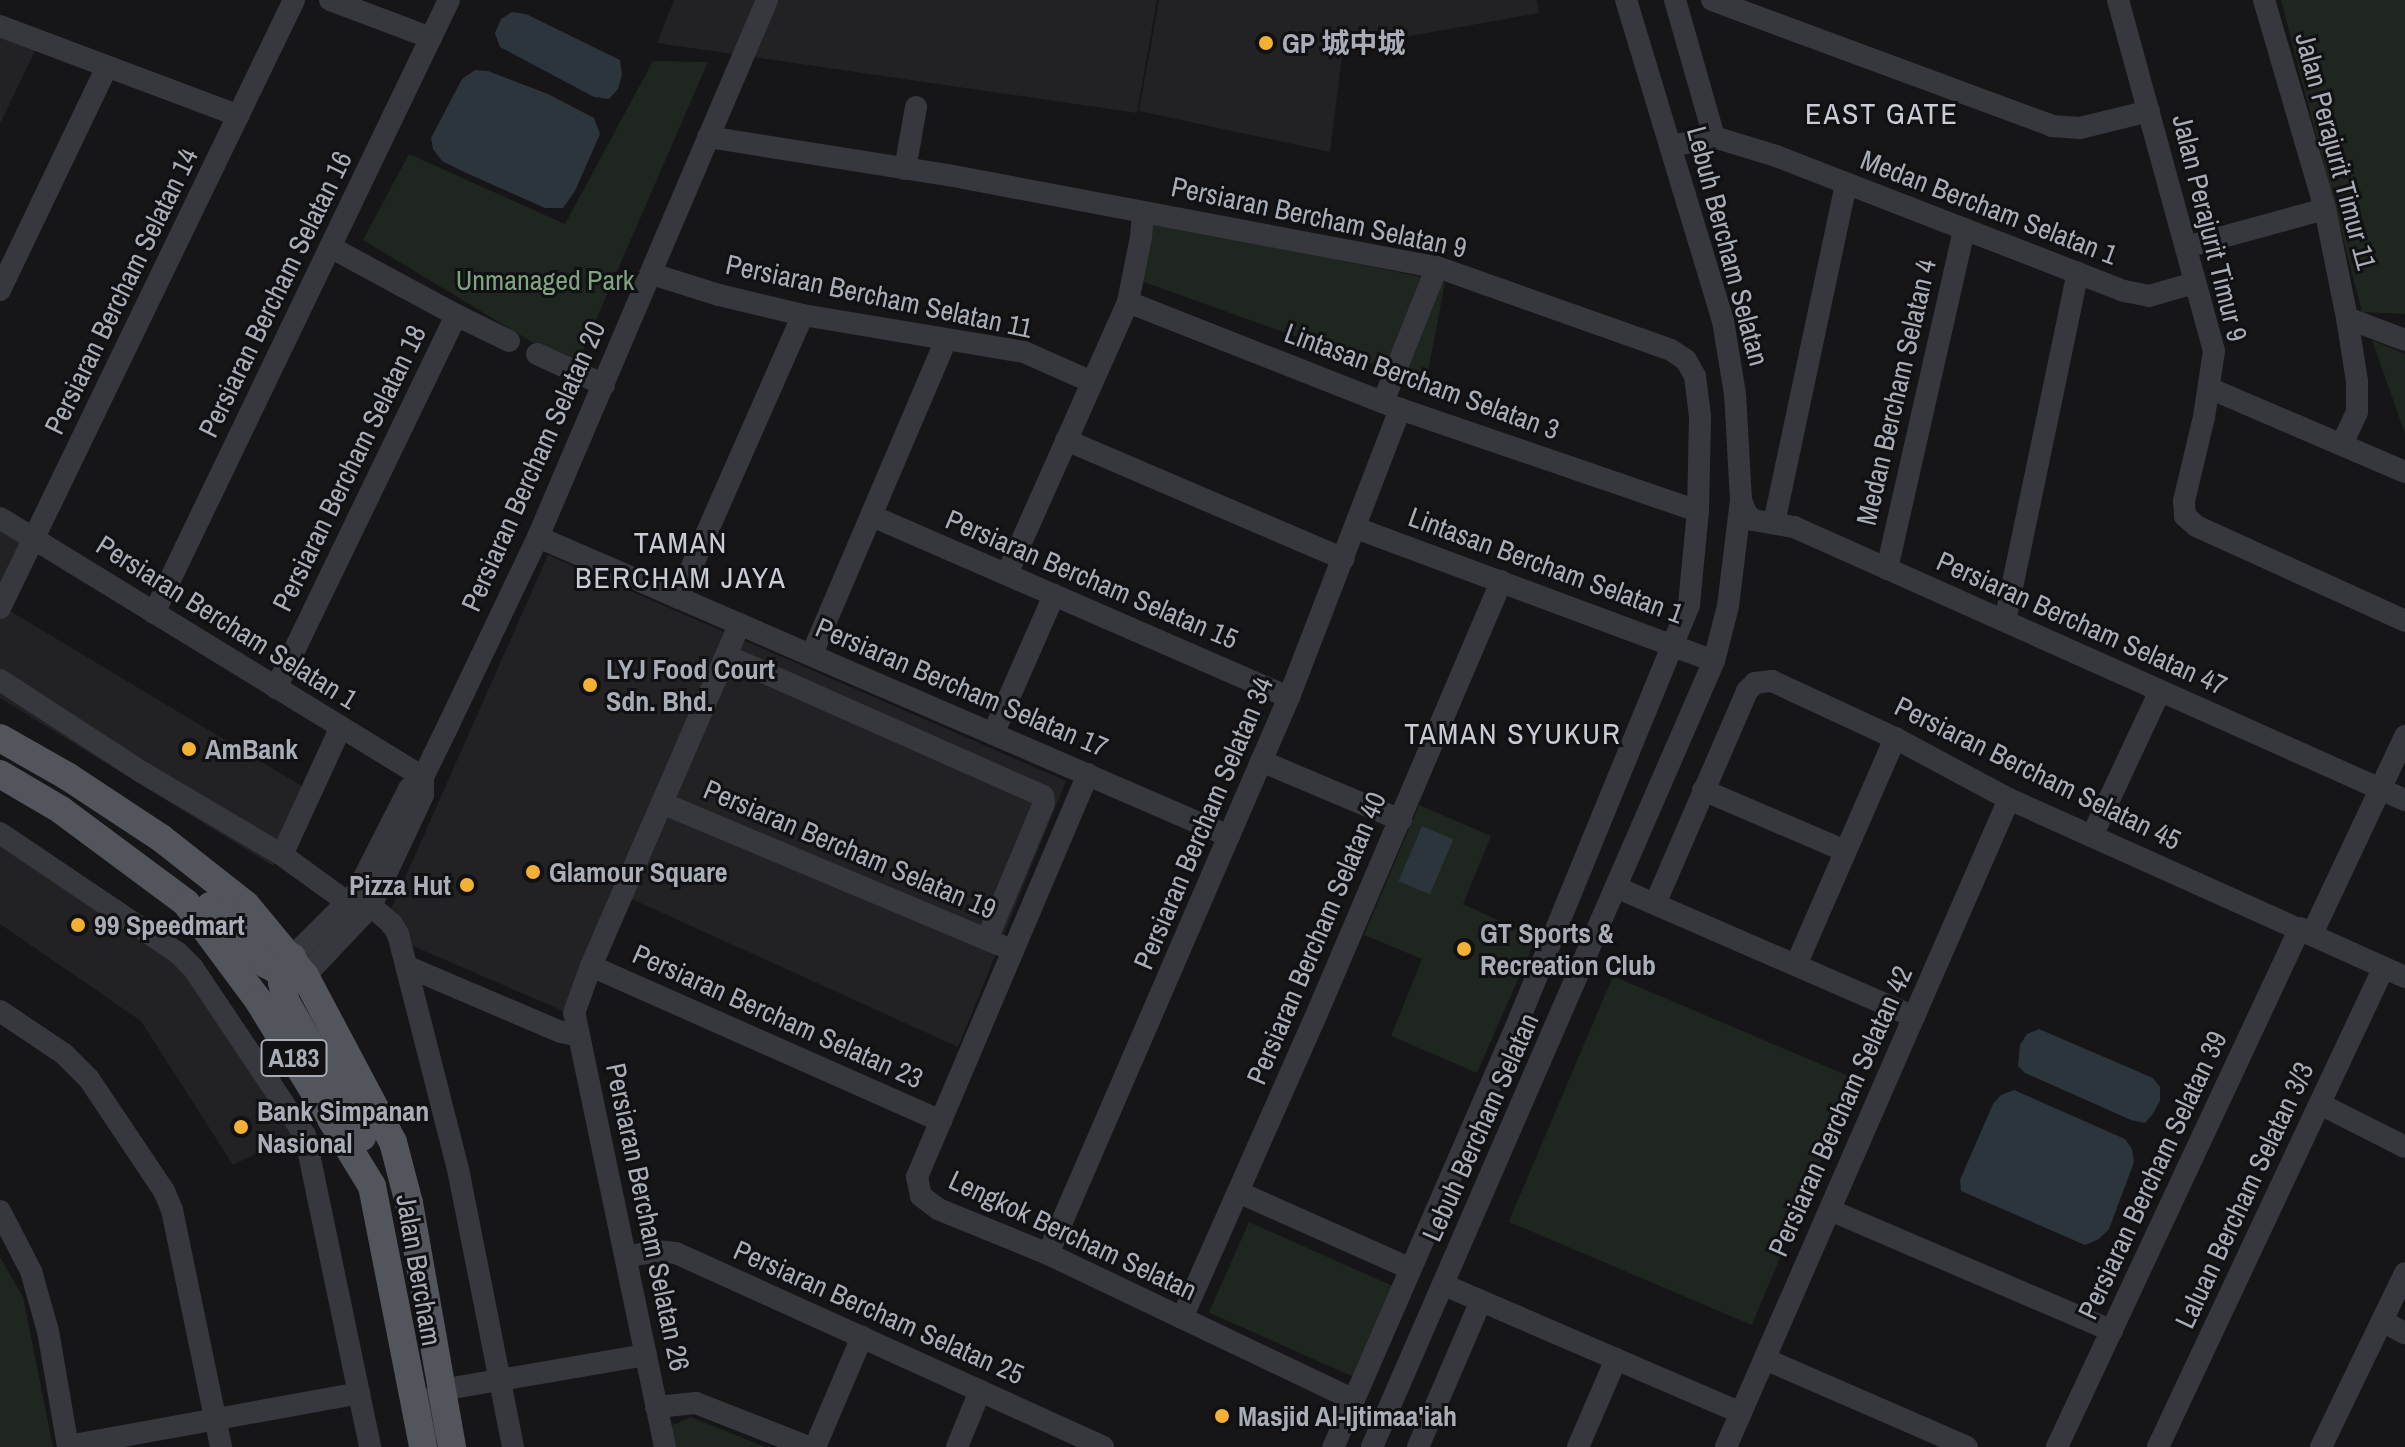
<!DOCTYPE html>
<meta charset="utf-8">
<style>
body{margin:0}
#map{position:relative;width:2405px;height:1447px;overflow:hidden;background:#161618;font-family:"Archivo Narrow","Noto Sans SC",sans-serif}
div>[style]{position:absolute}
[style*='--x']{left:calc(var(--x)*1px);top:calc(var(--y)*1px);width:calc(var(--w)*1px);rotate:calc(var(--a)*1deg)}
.built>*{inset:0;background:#222225}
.green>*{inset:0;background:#1e261f;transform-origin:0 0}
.water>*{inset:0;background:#2c353c;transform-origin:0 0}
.minor>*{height:22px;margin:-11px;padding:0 11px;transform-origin:11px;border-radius:11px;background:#37383d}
.major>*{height:28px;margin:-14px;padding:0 14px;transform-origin:14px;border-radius:14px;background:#53555c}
.dots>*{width:22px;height:22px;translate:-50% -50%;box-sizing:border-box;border:4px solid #111113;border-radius:50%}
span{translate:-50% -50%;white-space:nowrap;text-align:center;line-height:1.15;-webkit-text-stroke:6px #111113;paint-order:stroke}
.shield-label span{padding:2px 6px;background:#111113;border:2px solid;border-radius:6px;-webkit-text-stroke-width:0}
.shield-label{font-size:26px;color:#a8adb8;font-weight:700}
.poi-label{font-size:28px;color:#a8adb8;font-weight:700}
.left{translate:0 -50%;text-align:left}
.right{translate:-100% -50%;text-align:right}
.street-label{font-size:28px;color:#a8adb8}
.park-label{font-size:28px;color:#7fa381}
.neighbourhood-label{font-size:30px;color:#c9ccd4;letter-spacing:2px}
</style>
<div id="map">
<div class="built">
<div style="clip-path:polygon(674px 0,1157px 0,1137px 113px,657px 43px)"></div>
<div style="clip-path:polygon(1159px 0,1537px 0,1539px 13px,1343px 48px,1330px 152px,1139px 111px)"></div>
<div style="clip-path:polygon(0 21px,42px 36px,0 124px)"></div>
<div style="clip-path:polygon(0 523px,30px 544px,0 596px)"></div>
<div style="clip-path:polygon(548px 555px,1066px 781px,958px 1047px,623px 895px,570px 1014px,381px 932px)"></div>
<div style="clip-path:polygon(0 605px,305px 788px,273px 866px,0 698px)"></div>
<div style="clip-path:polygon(0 833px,159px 939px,303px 1131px,233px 1165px,141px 1021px,0 924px)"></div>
</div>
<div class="green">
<div style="clip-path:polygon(2281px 0,2405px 0,2405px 314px,2362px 312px)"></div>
<div style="clip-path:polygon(653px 61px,708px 62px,575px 368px,363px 240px,409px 154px,565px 224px)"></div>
<div style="clip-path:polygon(1144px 219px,1445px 282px,1426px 383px,1141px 281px)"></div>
<div style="clip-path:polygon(2372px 340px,2405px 354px,2405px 434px)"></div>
<div style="clip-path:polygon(1419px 805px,1491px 836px,1463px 904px,1536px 938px,1477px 1073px,1391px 1036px,1422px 959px,1364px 935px)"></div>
<div style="left:1613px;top:976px;width:264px;height:267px;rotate:23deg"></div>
<div style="left:1249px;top:1222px;width:157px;height:99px;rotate:24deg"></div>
<div style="clip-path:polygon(0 1257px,23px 1297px,53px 1447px,0 1447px)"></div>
<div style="clip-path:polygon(691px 1417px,765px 1447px,673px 1447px,671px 1426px)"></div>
</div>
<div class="water">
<div style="clip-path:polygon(512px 12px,526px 14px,620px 60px,622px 75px,618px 89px,609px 99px,594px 97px,500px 47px,495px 33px,501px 19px)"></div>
<div style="clip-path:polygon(475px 70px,488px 71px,548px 94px,594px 118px,600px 134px,575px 191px,563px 208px,545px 208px,462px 171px,442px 161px,433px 149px,431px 138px,462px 79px)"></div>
<div style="left:1422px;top:826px;width:34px;height:60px;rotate:23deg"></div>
<div style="clip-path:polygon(2039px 1029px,2153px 1078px,2160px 1087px,2160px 1101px,2152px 1115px,2145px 1123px,2131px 1120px,2025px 1073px,2018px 1066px,2020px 1045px,2027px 1034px)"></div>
<div style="clip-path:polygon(2014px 1090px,2125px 1139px,2132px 1149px,2134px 1162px,2109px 1229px,2099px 1239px,2085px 1245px,1961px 1191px,1960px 1180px,1993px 1104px,2001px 1095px)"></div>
</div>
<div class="minor">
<div style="--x:330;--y:0;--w:108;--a:20.6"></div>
<div style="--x:1675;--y:0;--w:142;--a:74.1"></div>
<div style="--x:1712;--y:0;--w:363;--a:20.3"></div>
<div style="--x:2052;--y:126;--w:28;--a:4"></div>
<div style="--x:2080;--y:128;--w:71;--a:-13.8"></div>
<div style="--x:2118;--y:0;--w:364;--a:74.7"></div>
<div style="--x:2214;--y:351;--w:67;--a:98.6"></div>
<div style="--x:2204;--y:417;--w:86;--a:103.4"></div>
<div style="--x:2184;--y:501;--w:15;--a:86"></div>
<div style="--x:2185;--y:516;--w:15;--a:42"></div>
<div style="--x:2196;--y:526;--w:230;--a:24.4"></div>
<div style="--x:2264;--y:0;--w:218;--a:73.7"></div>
<div style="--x:2325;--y:209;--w:111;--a:78.6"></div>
<div style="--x:2347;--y:318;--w:64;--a:81"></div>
<div style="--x:2357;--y:381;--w:31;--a:90"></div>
<div style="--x:2357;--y:412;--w:35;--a:115"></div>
<div style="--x:0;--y:26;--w:255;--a:20.6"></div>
<div style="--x:708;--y:137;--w:243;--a:9"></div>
<div style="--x:948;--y:175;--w:498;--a:10.7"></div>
<div style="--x:1437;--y:267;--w:248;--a:19.5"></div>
<div style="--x:1671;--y:350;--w:18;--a:34"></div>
<div style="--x:1686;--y:360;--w:18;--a:61"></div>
<div style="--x:1695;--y:376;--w:41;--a:83"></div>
<div style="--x:1700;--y:417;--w:94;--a:91.2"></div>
<div style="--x:1698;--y:511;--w:94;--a:95.5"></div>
<div style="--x:1689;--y:605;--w:456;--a:112.3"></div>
<div style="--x:1516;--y:1027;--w:458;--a:113.5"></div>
<div style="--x:1672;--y:146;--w:43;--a:-12.1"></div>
<div style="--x:1714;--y:137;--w:65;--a:17"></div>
<div style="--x:1776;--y:156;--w:373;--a:21.2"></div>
<div style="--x:2124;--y:291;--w:25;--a:11"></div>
<div style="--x:2149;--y:296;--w:47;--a:-16.1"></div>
<div style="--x:905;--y:169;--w:63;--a:-79.9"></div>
<div style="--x:2186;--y:247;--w:144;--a:-15.3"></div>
<div style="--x:652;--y:274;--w:70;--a:17.4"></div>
<div style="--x:719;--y:295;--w:86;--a:13.4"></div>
<div style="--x:803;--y:315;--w:224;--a:9.5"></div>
<div style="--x:1024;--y:352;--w:74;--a:23.8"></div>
<div style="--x:0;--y:290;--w:247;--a:-64.4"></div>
<div style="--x:1128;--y:302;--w:292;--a:21.5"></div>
<div style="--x:1400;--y:409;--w:315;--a:18.9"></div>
<div style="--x:456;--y:315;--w:59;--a:26.1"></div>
<div style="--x:2347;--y:318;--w:62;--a:20.8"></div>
<div style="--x:537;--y:354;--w:74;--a:24.8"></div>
<div style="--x:2209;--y:388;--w:213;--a:23.2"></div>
<div style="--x:1383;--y:402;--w:145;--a:-68.2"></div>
<div style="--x:1066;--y:440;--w:302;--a:23.2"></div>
<div style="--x:1741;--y:500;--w:14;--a:69"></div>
<div style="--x:1746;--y:513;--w:10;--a:45"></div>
<div style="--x:1753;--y:520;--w:42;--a:9.7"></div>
<div style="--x:1794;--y:527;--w:669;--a:24.08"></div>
<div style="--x:872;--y:516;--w:455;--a:23.5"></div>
<div style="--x:0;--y:518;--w:496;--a:31.5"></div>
<div style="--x:1774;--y:523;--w:346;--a:-78"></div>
<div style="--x:1356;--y:528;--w:382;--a:20.4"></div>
<div style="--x:538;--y:537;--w:753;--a:23.4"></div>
<div style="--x:1887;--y:569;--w:349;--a:-77.2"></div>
<div style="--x:1007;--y:574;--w:298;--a:-66"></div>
<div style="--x:1128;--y:302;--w:66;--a:-78.7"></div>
<div style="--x:1141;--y:237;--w:25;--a:-85"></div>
<div style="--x:678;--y:598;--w:309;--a:-66.2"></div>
<div style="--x:0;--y:608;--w:675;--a:-64.19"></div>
<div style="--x:154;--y:613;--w:680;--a:-64.3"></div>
<div style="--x:2005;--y:621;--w:356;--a:-78.2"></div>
<div style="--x:812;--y:654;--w:341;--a:-66.9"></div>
<div style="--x:727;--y:656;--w:346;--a:23.9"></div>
<div style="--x:1043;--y:796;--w:7;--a:82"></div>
<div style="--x:1044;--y:803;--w:147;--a:112.7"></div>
<div style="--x:0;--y:680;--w:167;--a:33"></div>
<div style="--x:140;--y:771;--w:165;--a:30.6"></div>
<div style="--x:282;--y:855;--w:82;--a:36"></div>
<div style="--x:276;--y:688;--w:414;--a:-64.2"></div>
<div style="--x:456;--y:315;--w:143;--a:-151.6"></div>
<div style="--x:993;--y:734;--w:152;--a:-66.3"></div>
<div style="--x:1261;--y:761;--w:152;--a:22.9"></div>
<div style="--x:1088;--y:774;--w:438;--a:113"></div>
<div style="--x:917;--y:1177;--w:19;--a:78"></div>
<div style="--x:921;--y:1196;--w:21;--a:37"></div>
<div style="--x:938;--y:1209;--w:119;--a:22.2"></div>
<div style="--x:1048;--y:1254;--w:339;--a:25.5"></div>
<div style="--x:1703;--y:790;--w:155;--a:23.2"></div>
<div style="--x:662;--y:803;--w:367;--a:22.8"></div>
<div style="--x:0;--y:833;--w:215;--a:34"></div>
<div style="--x:178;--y:953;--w:21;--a:45"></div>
<div style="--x:193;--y:968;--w:201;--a:56.2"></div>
<div style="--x:305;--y:1135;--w:319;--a:78.2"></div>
<div style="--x:2092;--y:836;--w:160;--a:-64.9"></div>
<div style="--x:282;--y:855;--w:141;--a:-65.3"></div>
<div style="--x:1618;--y:888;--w:323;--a:23.5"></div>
<div style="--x:356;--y:893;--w:48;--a:40.7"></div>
<div style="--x:392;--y:924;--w:12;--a:59"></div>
<div style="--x:398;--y:934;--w:243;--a:75.7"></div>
<div style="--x:458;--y:1169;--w:283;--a:78.8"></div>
<div style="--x:1655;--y:904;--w:232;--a:-66.6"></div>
<div style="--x:1747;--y:691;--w:11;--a:-45"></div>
<div style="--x:1755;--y:683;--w:17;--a:-7"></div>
<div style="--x:1772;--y:681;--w:136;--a:24.9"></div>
<div style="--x:1895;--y:738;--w:129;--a:28.2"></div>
<div style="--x:2009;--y:799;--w:434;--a:24.2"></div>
<div style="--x:2312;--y:934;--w:219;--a:-64.8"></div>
<div style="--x:292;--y:957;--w:91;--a:-45"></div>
<div style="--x:356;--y:893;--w:117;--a:-63"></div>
<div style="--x:409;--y:789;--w:18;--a:-41"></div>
<div style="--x:423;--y:777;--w:52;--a:-63.9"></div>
<div style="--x:446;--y:730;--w:214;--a:-64.5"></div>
<div style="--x:538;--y:537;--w:584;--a:-66.9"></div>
<div style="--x:1796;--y:965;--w:248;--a:-66.4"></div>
<div style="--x:406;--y:966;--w:168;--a:23.1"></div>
<div style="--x:561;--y:1032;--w:15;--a:11"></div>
<div style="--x:591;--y:966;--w:383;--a:23.9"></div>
<div style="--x:305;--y:976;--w:96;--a:-46.7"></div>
<div style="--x:371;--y:906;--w:123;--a:-64.9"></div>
<div style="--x:423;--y:795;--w:18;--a:-90"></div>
<div style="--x:0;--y:1011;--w:77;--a:33.9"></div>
<div style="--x:64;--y:1054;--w:35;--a:45"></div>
<div style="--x:89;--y:1079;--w:135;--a:56.2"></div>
<div style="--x:164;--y:1191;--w:21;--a:67"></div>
<div style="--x:172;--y:1210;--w:242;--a:78.3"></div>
<div style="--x:2320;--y:1104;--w:95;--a:26.8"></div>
<div style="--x:1238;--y:1192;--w:189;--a:24"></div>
<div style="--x:1830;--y:1210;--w:307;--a:23.2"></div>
<div style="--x:0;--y:1211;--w:68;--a:62.7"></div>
<div style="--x:31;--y:1271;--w:62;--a:74.2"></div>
<div style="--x:48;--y:1331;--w:118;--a:80.2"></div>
<div style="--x:1048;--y:1254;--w:607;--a:-66.6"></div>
<div style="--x:1289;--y:697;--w:309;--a:-68.9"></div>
<div style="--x:626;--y:1257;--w:32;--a:-11"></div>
<div style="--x:657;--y:1251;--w:19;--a:6"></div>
<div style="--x:676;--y:1253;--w:469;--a:24.4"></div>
<div style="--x:1444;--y:1285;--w:323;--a:23.3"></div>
<div style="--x:1182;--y:1318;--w:328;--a:-66.1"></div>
<div style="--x:1315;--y:1018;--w:475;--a:-66.9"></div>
<div style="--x:2382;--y:1321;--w:26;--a:28"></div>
<div style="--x:1765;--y:1359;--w:220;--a:23.5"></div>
<div style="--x:656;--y:1407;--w:40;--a:-5.7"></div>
<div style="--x:696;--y:1403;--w:120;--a:21.4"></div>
<div style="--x:429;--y:1430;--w:26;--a:-99"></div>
<div style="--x:425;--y:1404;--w:21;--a:-41"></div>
<div style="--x:441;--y:1390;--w:208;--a:-9.7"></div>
<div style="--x:68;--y:1446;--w:296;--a:-10.3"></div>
<div style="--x:665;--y:1447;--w:443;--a:-101.8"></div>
<div style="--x:574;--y:1013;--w:50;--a:-70.1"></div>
<div style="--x:591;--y:966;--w:373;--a:-66.5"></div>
<div style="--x:815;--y:1447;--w:120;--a:-66.9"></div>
<div style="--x:957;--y:1447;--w:61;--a:-67.7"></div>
<div style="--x:1372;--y:1447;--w:857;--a:-66.49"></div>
<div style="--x:1714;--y:661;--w:57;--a:-75.7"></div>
<div style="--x:1728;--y:606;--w:107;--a:-83"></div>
<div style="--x:1741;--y:500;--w:106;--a:-93.2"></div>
<div style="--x:1735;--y:394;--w:74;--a:-99.3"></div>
<div style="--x:1723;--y:321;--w:335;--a:-106.8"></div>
<div style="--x:1418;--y:1447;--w:159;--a:-66.7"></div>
<div style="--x:1578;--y:1447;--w:96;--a:-66.6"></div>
<div style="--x:1726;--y:1447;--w:707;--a:-66.41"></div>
<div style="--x:2057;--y:1447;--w:573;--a:-64.91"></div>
<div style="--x:2158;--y:1447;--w:528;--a:-64.79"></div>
<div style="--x:2321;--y:1447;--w:193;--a:-64.2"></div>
</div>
<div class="major">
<div style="--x:0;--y:738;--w:77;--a:29.6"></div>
<div style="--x:67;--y:776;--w:113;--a:33.4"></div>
<div style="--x:161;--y:838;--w:108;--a:38.2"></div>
<div style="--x:246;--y:905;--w:92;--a:50.3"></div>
<div style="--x:305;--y:976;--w:188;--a:62.1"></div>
<div style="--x:393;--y:1142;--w:63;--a:75.3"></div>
<div style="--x:409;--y:1203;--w:248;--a:80"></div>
<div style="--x:0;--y:774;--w:71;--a:30.5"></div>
<div style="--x:61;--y:810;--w:156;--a:36.6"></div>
<div style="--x:186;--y:903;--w:121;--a:53.4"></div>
<div style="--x:258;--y:1000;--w:218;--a:58.5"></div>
<div style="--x:372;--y:1186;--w:266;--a:78.9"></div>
<div style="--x:210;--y:906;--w:81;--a:46"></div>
<div style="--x:266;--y:964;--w:20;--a:30"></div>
<div style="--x:283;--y:974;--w:17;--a:7"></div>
<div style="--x:292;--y:957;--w:27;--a:112"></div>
<div style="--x:282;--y:982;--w:20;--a:79"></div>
<div style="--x:286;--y:1002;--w:155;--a:60.6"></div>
</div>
<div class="dots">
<div style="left:1266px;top:43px;background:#f2b134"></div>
<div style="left:590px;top:685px;background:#f2b134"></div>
<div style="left:189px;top:749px;background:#f2b134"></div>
<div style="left:533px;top:872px;background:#f2b134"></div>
<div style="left:467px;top:885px;background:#f2b134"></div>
<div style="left:78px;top:925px;background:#f2b134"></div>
<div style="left:1464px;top:949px;background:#f2b134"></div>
<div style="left:241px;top:1127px;background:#f2b134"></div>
<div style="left:1222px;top:1416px;background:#f2b134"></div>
</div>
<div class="shield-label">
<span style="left:294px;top:1058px">A183</span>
</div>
<div class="poi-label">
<span class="left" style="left:1282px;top:43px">GP 城中城</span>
<span class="left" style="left:606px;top:685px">LYJ Food Court<br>Sdn. Bhd.</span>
<span class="left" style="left:205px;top:749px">AmBank</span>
<span class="left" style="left:549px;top:872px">Glamour Square</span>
<span class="right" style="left:451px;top:885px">Pizza Hut</span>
<span class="left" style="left:94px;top:925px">99 Speedmart</span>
<span class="left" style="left:1480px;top:949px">GT Sports &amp;<br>Recreation Club</span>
<span class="left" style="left:257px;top:1127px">Bank Simpanan<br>Nasional</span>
<span class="left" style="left:1238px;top:1416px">Masjid Al-Ijtimaa'iah</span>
</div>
<div class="street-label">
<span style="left:2336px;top:151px;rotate:75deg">Jalan Perajurit Timur 11</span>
<span style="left:1989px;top:207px;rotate:21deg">Medan Bercham Selatan 1</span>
<span style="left:1319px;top:217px;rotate:12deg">Persiaran Bercham Selatan 9</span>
<span style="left:2210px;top:228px;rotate:76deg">Jalan Perajurit Timur 9</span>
<span style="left:1728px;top:246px;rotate:75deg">Lebuh Bercham Selatan</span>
<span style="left:121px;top:291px;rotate:-64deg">Persiaran Bercham Selatan 14</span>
<span style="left:275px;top:294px;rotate:-64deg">Persiaran Bercham Selatan 16</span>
<span style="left:879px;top:296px;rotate:12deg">Persiaran Bercham Selatan 11</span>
<span style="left:1422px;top:381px;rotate:20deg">Lintasan Bercham Selatan 3</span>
<span style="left:1896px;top:392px;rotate:-77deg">Medan Bercham Selatan 4</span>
<span style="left:533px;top:466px;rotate:-66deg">Persiaran Bercham Selatan 20</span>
<span style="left:349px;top:468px;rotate:-64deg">Persiaran Bercham Selatan 18</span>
<span style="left:1546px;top:565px;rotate:20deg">Lintasan Bercham Selatan 1</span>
<span style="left:1092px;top:579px;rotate:23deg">Persiaran Bercham Selatan 15</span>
<span style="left:227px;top:622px;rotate:32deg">Persiaran Bercham Selatan 1</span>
<span style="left:2082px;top:623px;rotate:24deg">Persiaran Bercham Selatan 47</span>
<span style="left:962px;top:687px;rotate:23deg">Persiaran Bercham Selatan 17</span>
<span style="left:2038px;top:773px;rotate:26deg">Persiaran Bercham Selatan 45</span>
<span style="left:1203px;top:823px;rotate:-67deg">Persiaran Bercham Selatan 34</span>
<span style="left:850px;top:849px;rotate:23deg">Persiaran Bercham Selatan 19</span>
<span style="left:1316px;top:938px;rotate:-67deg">Persiaran Bercham Selatan 40</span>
<span style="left:778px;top:1016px;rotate:24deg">Persiaran Bercham Selatan 23</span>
<span style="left:1840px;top:1111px;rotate:-66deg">Persiaran Bercham Selatan 42</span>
<span style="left:1480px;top:1127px;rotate:-66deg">Lebuh Bercham Selatan</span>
<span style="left:2152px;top:1175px;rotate:-65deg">Persiaran Bercham Selatan 39</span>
<span style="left:2244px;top:1195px;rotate:-65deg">Laluan Bercham Selatan 3/3</span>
<span style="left:648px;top:1217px;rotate:78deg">Persiaran Bercham Selatan 26</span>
<span style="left:1073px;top:1235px;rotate:25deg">Lengkok Bercham Selatan</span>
<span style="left:419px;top:1270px;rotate:80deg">Jalan Bercham</span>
<span style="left:879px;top:1312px;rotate:24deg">Persiaran Bercham Selatan 25</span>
</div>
<div class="park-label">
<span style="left:545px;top:280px">Unmanaged Park</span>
</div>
<div class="neighbourhood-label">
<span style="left:1882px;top:113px">EAST GATE</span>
<span style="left:681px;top:559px">TAMAN<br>BERCHAM JAYA</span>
<span style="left:1513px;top:733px">TAMAN SYUKUR</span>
</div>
</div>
